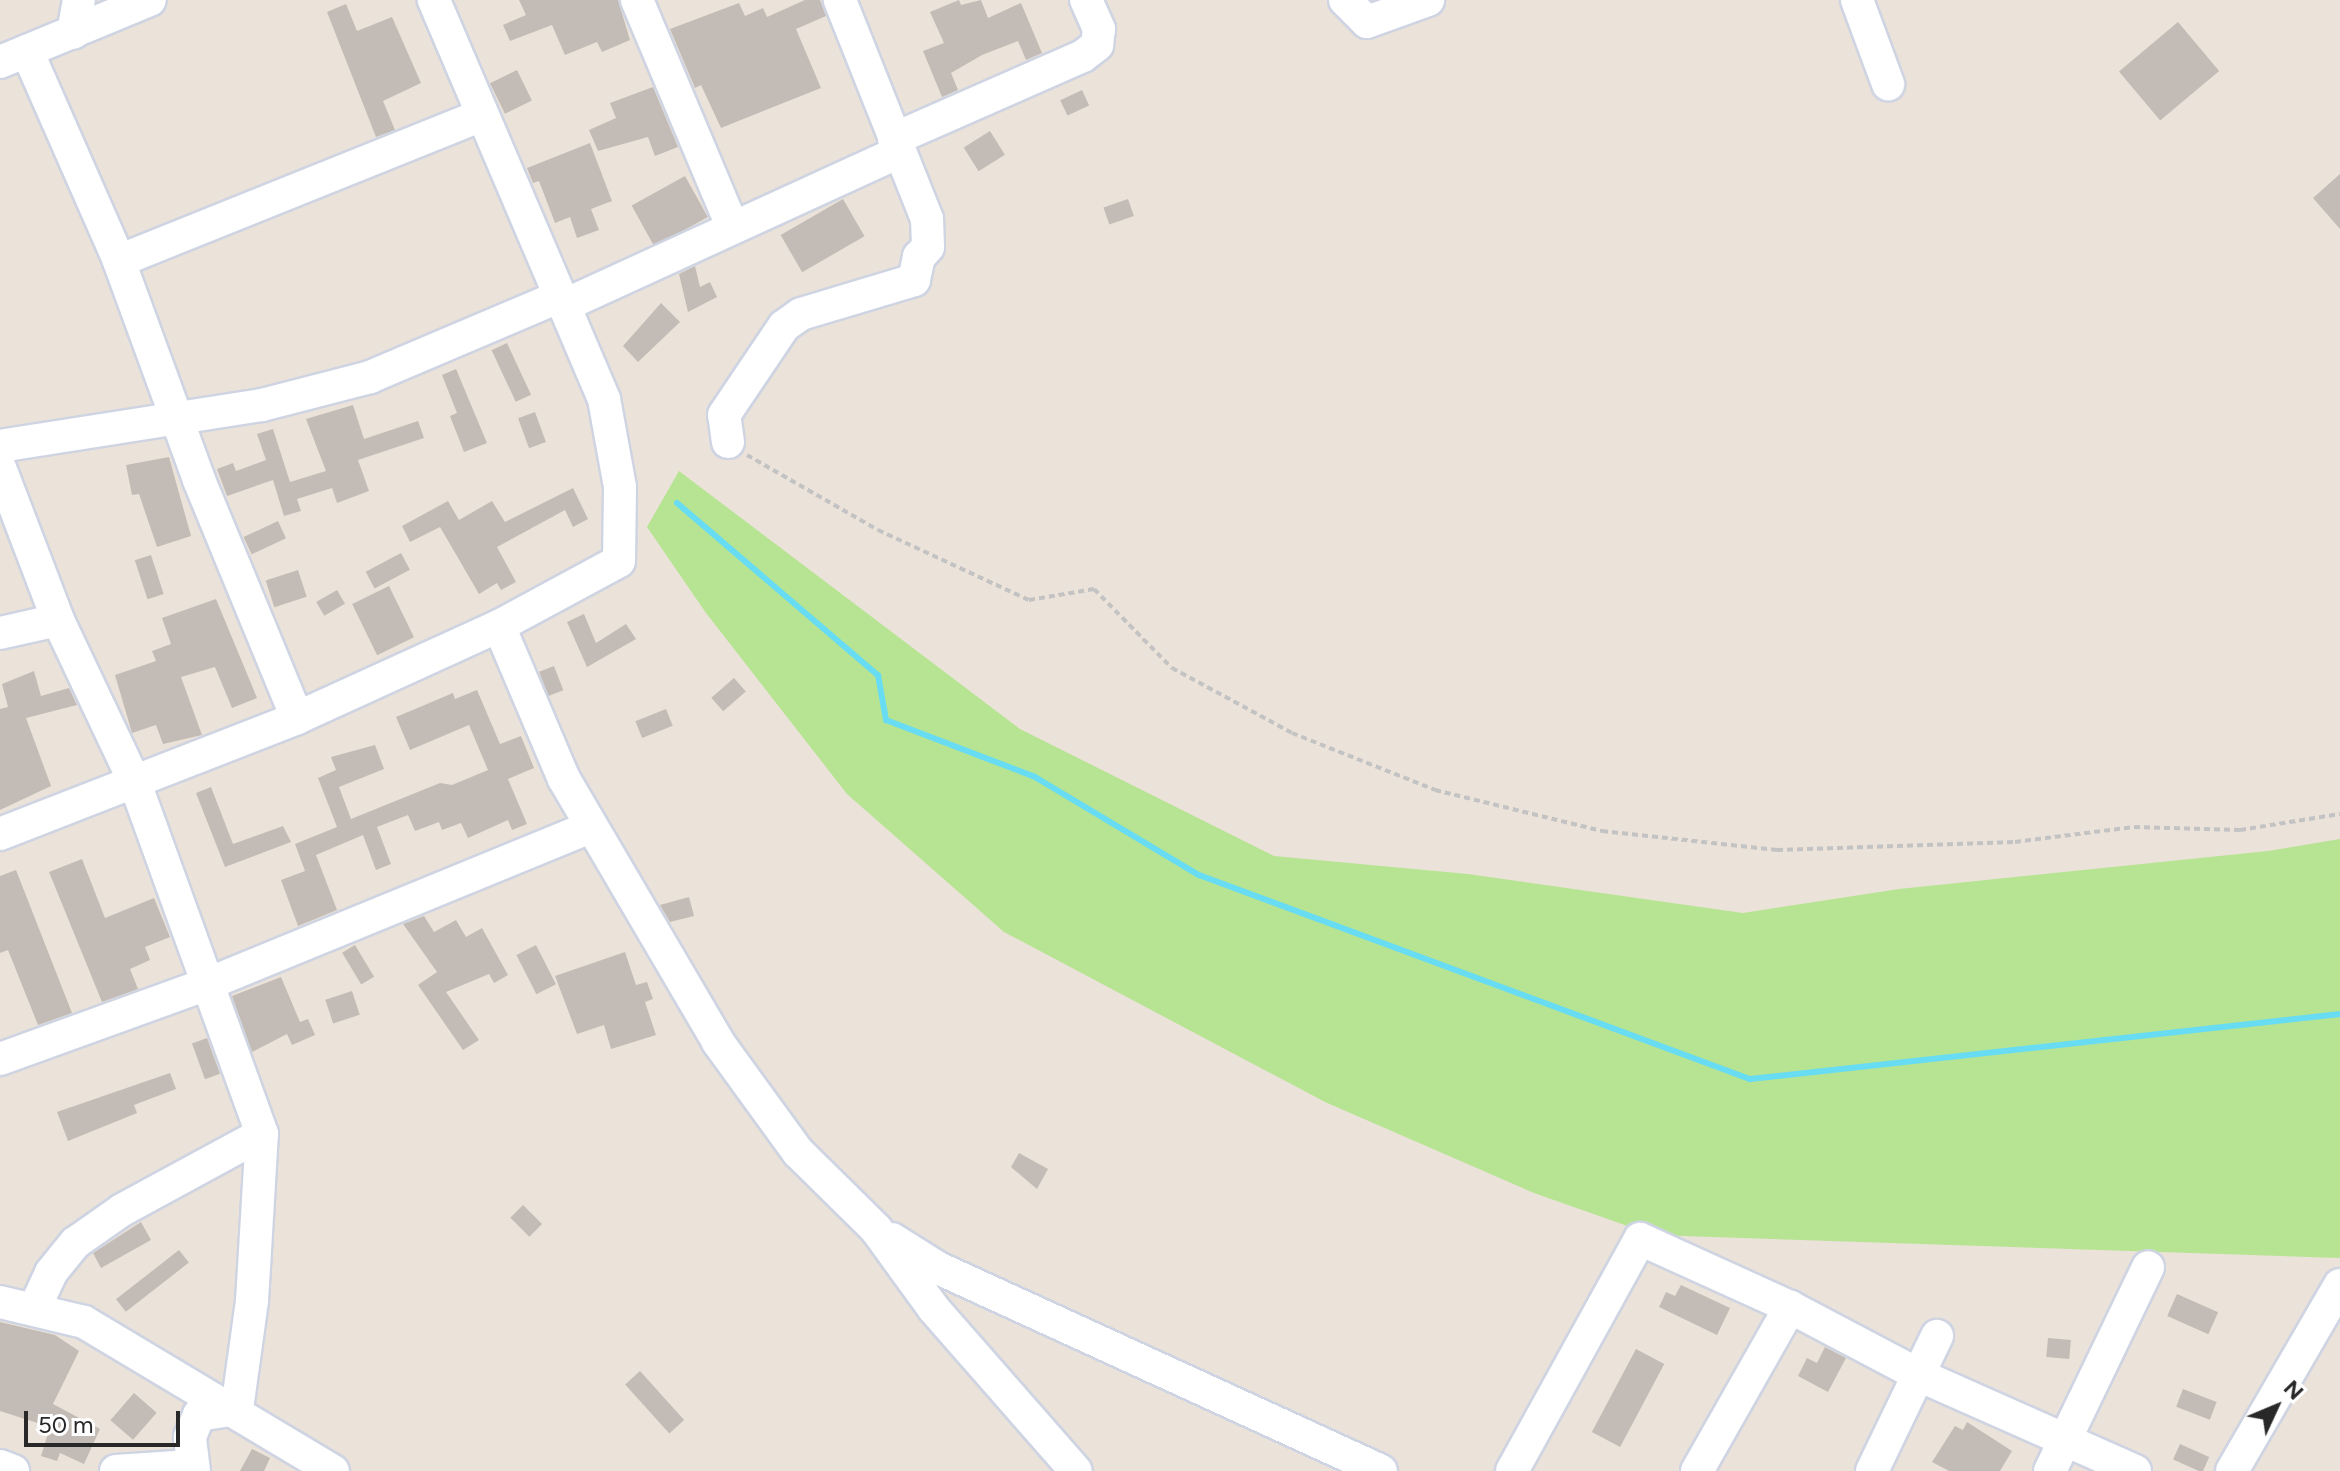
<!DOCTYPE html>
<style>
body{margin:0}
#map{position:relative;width:2340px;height:1471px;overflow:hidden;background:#ebe2d9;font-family:Figtree,sans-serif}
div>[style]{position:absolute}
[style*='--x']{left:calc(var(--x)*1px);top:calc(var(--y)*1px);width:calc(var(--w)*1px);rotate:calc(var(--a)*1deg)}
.green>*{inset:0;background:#b7e493}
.stream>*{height:6px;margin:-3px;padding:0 3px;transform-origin:3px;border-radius:3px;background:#68dcf2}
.building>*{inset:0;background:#c3bcb6;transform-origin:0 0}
.path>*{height:4px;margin-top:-2px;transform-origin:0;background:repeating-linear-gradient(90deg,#c3c3c3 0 6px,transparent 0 10px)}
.roads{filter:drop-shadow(2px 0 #cfd4e2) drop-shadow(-2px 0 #cfd4e2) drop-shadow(0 2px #cfd4e2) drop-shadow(0 -2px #cfd4e2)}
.minor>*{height:32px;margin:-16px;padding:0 16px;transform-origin:16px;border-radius:16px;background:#fff}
span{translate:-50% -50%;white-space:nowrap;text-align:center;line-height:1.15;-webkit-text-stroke:6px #fff;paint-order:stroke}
.north{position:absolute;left:2236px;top:1367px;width:80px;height:80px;-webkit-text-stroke:6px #fff;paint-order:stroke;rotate:46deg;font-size:22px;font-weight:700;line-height:32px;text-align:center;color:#282828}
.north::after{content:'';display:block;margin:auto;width:28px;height:36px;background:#282828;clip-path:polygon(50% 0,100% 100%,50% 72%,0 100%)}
.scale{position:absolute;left:24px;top:1411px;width:156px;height:36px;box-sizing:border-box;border:4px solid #282828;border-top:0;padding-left:10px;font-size:24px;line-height:28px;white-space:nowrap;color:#282828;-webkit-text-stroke:6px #fff;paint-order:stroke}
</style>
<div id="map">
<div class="green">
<div style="clip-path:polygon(679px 471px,1020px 729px,1274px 856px,1468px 874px,1743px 913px,1899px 889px,2268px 851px,2340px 839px,2340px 1258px,1653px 1235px,1534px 1193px,1325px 1102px,1004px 932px,847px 794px,706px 613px,647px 527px)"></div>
</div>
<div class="stream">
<div style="--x:677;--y:503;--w:265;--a:40.6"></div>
<div style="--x:878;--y:675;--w:46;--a:79.9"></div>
<div style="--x:886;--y:720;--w:160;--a:20.9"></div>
<div style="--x:1035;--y:777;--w:191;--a:30.9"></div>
<div style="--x:1199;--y:875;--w:588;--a:20.32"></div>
<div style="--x:1750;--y:1079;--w:594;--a:-6.29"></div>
</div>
<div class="building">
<div style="clip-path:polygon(519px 0,618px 0,630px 40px,602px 52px,597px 42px,565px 55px,552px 25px,510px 41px,503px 25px,526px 15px)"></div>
<div style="clip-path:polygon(805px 0,820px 0,826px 16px,796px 29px,821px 88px,721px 128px,701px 85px,695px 88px,670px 29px,739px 3px,745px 16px,763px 8px,767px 17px)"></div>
<div style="clip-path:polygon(959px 0,961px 5px,981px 0,988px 18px,1021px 3px,1042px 53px,1026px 60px,1018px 41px,982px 55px,951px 73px,958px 90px,942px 97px,923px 51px,944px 43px,930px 12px)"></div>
<div style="clip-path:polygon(346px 4px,357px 31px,392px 17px,421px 83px,383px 101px,395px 130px,376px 137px,327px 12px)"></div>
<div style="left:2178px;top:22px;width:64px;height:77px;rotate:50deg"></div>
<div style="left:517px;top:70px;width:34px;height:30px;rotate:64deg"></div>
<div style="clip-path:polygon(653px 87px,678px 147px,655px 156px,648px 137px,598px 151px,589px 130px,616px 118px,610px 103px)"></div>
<div style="left:1082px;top:90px;width:17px;height:24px;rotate:65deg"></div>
<div style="left:990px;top:131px;width:28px;height:31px;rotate:58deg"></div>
<div style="clip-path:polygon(590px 143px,612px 201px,591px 209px,599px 230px,577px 238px,570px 217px,555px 223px,539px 181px,533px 183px,527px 168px)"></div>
<div style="clip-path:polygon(2340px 174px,2340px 229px,2313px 198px)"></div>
<div style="left:685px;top:176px;width:47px;height:61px;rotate:61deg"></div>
<div style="left:843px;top:199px;width:43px;height:72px;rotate:60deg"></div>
<div style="left:1128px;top:199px;width:18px;height:26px;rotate:71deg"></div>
<div style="clip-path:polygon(695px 266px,700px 287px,710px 282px,717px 297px,688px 312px,679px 274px)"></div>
<div style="clip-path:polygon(661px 303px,680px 322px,638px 362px,623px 346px)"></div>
<div style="left:507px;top:343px;width:57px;height:17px;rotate:65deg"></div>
<div style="clip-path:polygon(456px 369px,487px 443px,464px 452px,450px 416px,457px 413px,442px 375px)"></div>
<div style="clip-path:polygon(353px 405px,364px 439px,418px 421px,424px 438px,358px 460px,369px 491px,337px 503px,332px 488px,297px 499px,301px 511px,284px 516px,273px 480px,227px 496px,217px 469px,233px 463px,236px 471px,266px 460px,257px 434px,273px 429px,290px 482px,326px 471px,306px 419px)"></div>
<div style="left:535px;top:412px;width:32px;height:18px;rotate:70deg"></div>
<div style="clip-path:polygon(169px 457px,191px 536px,157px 547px,139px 494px,132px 495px,126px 465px)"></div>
<div style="clip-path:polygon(573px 488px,588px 519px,573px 527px,565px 510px,497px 547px,516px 582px,501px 590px,497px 583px,479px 594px,440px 527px,410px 542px,402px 526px,448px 501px,459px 520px,492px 501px,505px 522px)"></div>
<div style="left:278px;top:521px;width:19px;height:38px;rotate:65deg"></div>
<div style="left:401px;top:553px;width:19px;height:40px;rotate:62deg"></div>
<div style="left:151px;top:555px;width:41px;height:17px;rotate:72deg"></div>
<div style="left:298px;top:570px;width:28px;height:34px;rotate:72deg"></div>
<div style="left:389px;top:586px;width:57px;height:41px;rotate:64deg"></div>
<div style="left:337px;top:590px;width:16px;height:24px;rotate:60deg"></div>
<div style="clip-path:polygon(216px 599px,257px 698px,232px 708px,215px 667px,181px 677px,202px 735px,163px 744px,156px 725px,132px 733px,115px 675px,156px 661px,152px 651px,171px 644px,162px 618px)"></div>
<div style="clip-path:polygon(584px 614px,596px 643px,626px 624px,636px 639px,587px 667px,567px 622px)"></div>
<div style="left:554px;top:666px;width:26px;height:16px;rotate:69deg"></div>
<div style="clip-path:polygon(34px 671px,41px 696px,69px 688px,77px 705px,26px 718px,51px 786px,0 810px,0 709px,8px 707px,2px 684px)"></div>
<div style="left:734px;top:678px;width:18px;height:30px;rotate:49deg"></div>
<div style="clip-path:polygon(477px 690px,500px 744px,521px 736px,534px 768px,508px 779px,527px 824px,512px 830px,508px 820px,468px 838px,461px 823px,442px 830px,439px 822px,415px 831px,408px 815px,377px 827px,391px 864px,376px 870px,363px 835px,316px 855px,337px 910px,298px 926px,281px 880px,305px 871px,295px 844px,337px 827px,318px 778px,336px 770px,331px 757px,375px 745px,384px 769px,339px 787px,351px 819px,440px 783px,452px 785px,488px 770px,469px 725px,410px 750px,396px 717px,453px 693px,455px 699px)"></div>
<div style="left:666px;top:709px;width:18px;height:33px;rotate:68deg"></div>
<div style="clip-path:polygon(211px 787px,233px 844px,283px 826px,291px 842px,225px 867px,196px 793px)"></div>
<div style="clip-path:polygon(82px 859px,105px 918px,154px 898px,170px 937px,145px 947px,150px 960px,130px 969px,138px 989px,102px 1002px,49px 872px)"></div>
<div style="clip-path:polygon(16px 870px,72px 1013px,38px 1025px,8px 950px,0 953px,0 876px)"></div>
<div style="clip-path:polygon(689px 897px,694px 916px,670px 922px,660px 905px)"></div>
<div style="clip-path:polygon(424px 916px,434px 932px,456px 920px,466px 937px,482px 928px,508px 975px,494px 983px,489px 974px,446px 992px,479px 1040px,463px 1050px,418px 985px,437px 972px,403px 924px)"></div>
<div style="left:355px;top:945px;width:37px;height:15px;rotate:59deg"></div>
<div style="left:536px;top:945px;width:44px;height:22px;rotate:63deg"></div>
<div style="clip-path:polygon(625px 952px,636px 985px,647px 982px,653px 999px,645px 1002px,656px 1035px,611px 1049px,604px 1025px,577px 1034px,555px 976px)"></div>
<div style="clip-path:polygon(281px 977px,300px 1022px,308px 1019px,315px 1035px,292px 1045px,287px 1034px,252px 1052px,232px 996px)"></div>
<div style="left:352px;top:991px;width:25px;height:28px;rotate:72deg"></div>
<div style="left:207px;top:1038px;width:38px;height:16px;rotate:70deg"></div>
<div style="clip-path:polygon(170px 1073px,176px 1089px,134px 1105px,137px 1113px,68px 1141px,57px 1112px)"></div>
<div style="clip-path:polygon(1019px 1153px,1048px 1169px,1037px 1189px,1011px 1167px)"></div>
<div style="left:523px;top:1205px;width:27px;height:18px;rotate:45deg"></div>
<div style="clip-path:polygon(141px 1222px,151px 1240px,101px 1268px,93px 1253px)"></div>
<div style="left:179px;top:1250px;width:16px;height:80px;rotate:52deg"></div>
<div style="clip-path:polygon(1681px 1285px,1730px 1308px,1717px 1335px,1659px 1307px,1666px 1292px,1675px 1296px)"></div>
<div style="left:2177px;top:1294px;width:45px;height:24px;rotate:24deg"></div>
<div style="clip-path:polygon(0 1322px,55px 1335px,79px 1351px,53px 1404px,100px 1429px,84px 1464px,60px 1453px,57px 1461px,41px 1456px,50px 1427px,0 1411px)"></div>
<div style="left:2048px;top:1338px;width:23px;height:19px;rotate:5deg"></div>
<div style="clip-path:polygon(1825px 1347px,1846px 1358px,1828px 1392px,1798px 1376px,1807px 1358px,1817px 1363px)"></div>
<div style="left:1636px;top:1349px;width:32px;height:94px;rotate:28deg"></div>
<div style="left:640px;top:1371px;width:66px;height:20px;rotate:48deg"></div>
<div style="left:2183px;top:1389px;width:36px;height:19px;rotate:21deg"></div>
<div style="left:134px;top:1393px;width:30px;height:36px;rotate:41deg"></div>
<div style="clip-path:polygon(1967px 1422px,2012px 1451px,2000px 1471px,1949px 1471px,1932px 1462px,1955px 1426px,1963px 1430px)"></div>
<div style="left:2180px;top:1444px;width:32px;height:17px;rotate:24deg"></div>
<div style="clip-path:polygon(252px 1449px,270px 1458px,264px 1471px,240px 1471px)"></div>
</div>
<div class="path">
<div style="--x:747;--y:455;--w:151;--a:29.8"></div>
<div style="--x:878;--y:530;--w:166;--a:24.9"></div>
<div style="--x:1029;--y:600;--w:66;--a:-9.6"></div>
<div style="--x:1094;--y:589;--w:111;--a:45.4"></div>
<div style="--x:1172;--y:668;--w:136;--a:28.4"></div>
<div style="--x:1292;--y:733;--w:154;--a:21.7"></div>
<div style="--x:1435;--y:790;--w:172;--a:13.8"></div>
<div style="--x:1602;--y:831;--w:176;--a:6.2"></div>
<div style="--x:1777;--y:850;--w:238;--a:-1.9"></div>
<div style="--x:2015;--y:842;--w:120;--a:-7.2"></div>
<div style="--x:2134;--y:827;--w:106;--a:1.6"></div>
<div style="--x:2240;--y:830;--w:101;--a:-9.1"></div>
</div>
<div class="roads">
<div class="minor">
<div style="--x:637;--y:0;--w:245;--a:67.2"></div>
<div style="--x:1345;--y:0;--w:31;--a:45"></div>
<div style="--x:1367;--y:22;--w:65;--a:-19.8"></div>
<div style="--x:1857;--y:0;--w:90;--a:69.7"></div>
<div style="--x:73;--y:33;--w:34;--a:-80"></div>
<div style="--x:27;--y:51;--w:229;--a:66.3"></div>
<div style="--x:119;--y:261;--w:233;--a:69.9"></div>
<div style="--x:199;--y:480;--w:257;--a:67.6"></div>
<div style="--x:0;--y:62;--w:162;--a:-22.5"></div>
<div style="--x:894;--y:139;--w:206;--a:-23.7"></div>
<div style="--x:1083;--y:56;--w:18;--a:-38"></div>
<div style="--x:1097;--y:45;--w:16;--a:-83"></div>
<div style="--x:1099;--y:29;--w:32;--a:-114"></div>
<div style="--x:119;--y:261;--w:391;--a:-21.9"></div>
<div style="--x:565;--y:305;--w:367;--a:-24.6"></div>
<div style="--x:728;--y:442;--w:27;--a:-98"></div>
<div style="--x:724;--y:415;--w:107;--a:-56"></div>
<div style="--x:784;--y:326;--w:21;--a:-35"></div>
<div style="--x:801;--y:314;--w:118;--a:-16.7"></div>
<div style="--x:914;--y:280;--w:24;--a:-78"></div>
<div style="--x:919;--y:257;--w:13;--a:-48"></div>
<div style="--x:928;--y:247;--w:28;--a:-92"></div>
<div style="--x:927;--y:219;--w:236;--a:-111.7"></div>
<div style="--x:0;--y:446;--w:265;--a:-8.9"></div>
<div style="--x:262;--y:405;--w:112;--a:-14.5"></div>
<div style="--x:370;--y:377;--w:207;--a:-23"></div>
<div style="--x:0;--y:468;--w:163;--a:69.1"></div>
<div style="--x:58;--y:620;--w:180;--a:64.7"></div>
<div style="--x:135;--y:783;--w:373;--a:70.1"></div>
<div style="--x:262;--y:1134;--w:159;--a:151.5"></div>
<div style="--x:122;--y:1210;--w:57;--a:144.9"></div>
<div style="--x:75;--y:1243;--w:38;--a:129"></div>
<div style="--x:51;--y:1273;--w:38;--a:115"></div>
<div style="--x:499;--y:626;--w:166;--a:67"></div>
<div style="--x:564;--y:779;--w:305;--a:59.6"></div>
<div style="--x:718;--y:1042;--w:136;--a:54"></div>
<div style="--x:798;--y:1152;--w:110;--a:44.6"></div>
<div style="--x:876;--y:1229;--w:99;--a:54.1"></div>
<div style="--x:934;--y:1309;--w:215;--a:48.8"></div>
<div style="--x:0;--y:633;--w:59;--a:-12.6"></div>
<div style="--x:0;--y:834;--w:319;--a:-21.3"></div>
<div style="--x:297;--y:718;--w:222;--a:-24.5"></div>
<div style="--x:499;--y:626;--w:136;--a:-28.4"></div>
<div style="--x:619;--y:561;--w:74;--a:-89.2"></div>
<div style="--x:620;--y:487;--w:89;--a:-100.3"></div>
<div style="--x:604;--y:399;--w:434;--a:-113.1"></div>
<div style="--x:0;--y:1059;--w:223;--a:-19.9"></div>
<div style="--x:210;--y:983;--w:411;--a:-22.3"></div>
<div style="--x:892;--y:1239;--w:54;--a:32.2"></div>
<div style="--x:938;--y:1268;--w:487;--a:24.6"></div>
<div style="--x:0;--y:1302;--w:86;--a:13.4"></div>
<div style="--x:84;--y:1322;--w:290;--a:30.9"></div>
<div style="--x:0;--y:1466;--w:14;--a:21"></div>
<div style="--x:116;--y:1471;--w:74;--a:-3.9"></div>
<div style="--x:194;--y:1471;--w:34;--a:-97"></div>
<div style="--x:190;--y:1437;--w:24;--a:-68"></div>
<div style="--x:199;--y:1415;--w:38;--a:-9"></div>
<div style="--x:237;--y:1409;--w:109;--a:-82.1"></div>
<div style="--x:252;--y:1301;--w:167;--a:-86.6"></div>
<div style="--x:1512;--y:1471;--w:265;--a:-61.1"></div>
<div style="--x:1640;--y:1239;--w:165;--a:24.4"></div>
<div style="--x:1790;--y:1307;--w:148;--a:27.8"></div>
<div style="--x:1921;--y:1376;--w:234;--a:23.9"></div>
<div style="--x:1697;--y:1471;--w:189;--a:-60.4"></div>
<div style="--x:1872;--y:1471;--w:150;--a:-64.3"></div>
<div style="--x:2050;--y:1471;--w:226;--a:-64.3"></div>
<div style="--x:2232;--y:1471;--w:215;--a:-59.9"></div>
</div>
</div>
<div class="north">N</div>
<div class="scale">50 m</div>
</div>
